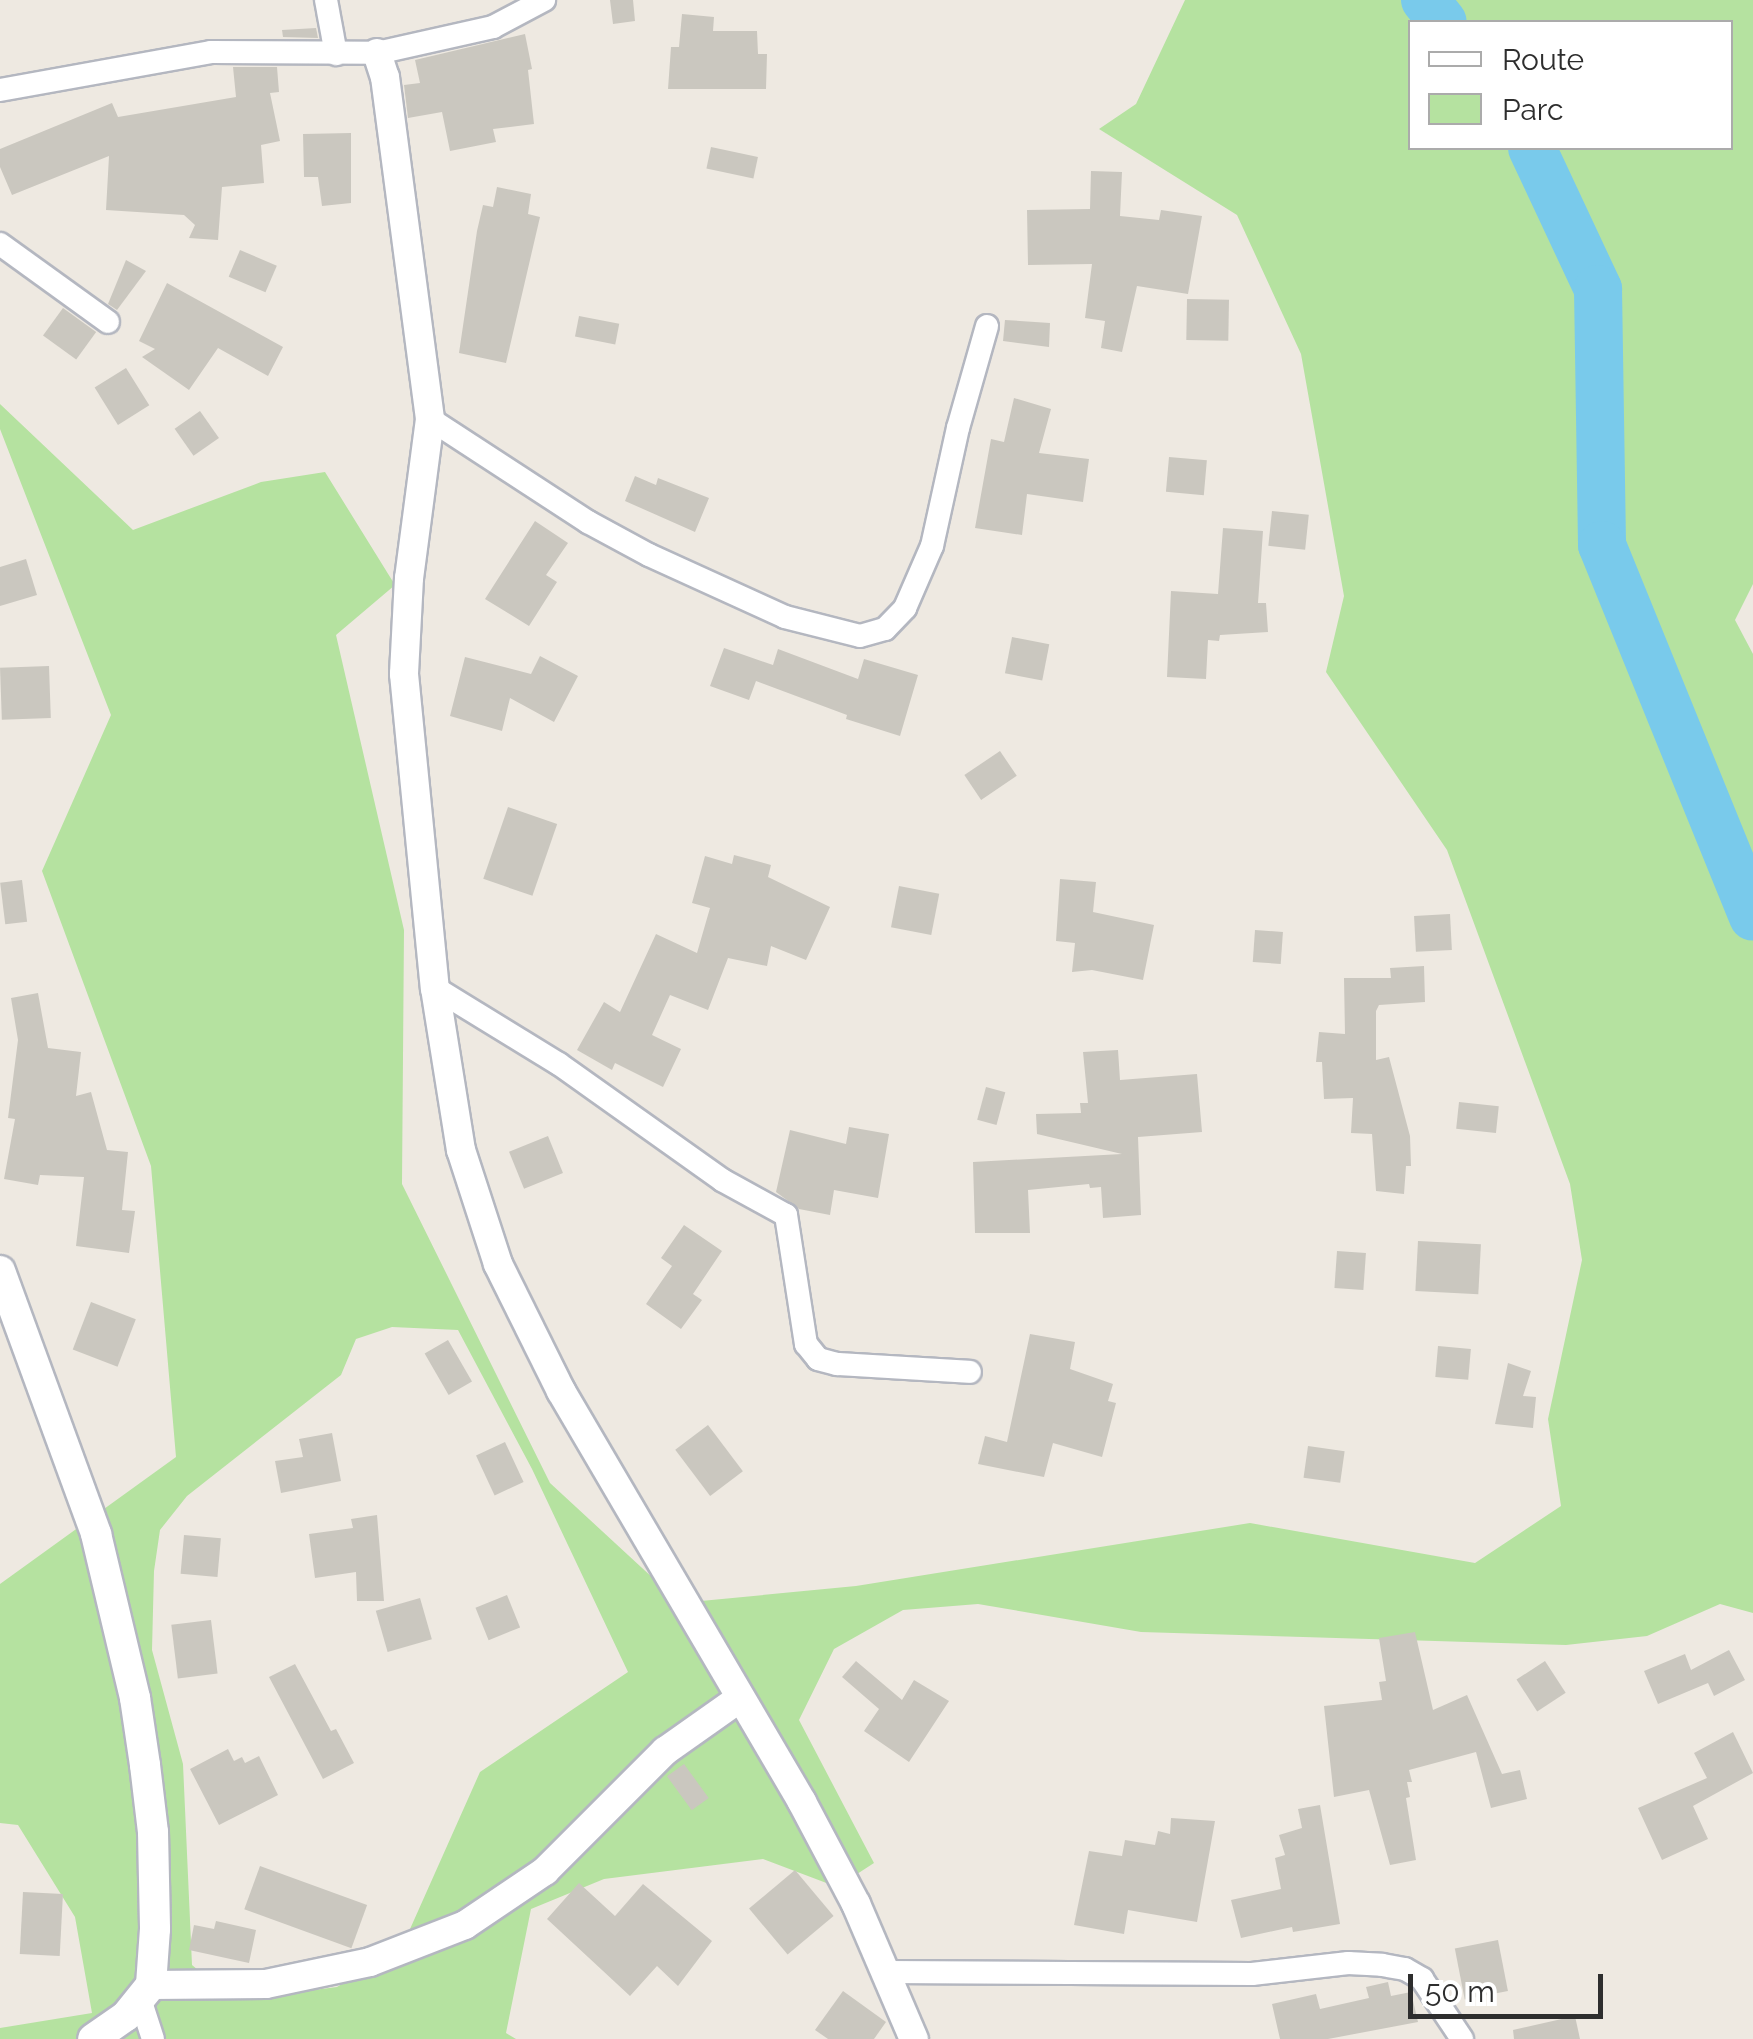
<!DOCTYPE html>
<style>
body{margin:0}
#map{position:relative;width:1753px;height:2039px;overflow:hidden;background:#eee9e1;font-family:Raleway,sans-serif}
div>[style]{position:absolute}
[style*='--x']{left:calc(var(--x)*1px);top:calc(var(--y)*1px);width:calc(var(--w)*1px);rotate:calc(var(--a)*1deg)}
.green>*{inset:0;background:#b5e2a0}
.river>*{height:48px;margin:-24px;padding:0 24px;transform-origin:24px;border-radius:24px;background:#79caeb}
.building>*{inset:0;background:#cac7bf;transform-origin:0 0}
.roads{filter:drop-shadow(2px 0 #b4b7c0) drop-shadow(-2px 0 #b4b7c0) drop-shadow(0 2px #b4b7c0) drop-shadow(0 -2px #b4b7c0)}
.minor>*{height:22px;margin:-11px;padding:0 11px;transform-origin:11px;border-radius:11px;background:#fff}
.tertiary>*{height:28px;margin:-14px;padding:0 14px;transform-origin:14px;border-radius:14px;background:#fff}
.secondary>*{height:30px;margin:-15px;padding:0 15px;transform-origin:15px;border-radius:15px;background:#fff}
span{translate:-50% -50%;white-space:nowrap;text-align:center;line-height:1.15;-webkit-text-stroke:9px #fff;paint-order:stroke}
.legend{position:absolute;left:1408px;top:20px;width:325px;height:130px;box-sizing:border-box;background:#fff;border:2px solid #ababab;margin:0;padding:12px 18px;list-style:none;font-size:30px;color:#2e2e2e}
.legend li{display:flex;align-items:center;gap:20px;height:50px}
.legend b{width:50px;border:2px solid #ababab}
.scale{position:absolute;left:1408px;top:1974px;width:195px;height:45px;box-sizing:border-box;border:5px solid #2e2e2e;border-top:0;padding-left:12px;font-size:30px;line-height:35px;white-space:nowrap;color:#2e2e2e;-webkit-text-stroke:8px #fff;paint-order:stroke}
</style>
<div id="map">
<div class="green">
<div style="clip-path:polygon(evenodd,1185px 0,1753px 0,1753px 584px,1735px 620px,1753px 654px,1753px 1613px,1720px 1604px,1647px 1636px,1566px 1645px,1141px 1632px,978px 1604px,903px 1610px,834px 1649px,799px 1720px,874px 1863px,837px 1887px,763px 1859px,604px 1879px,531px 1909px,506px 2033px,516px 2039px,0 2039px,0 2028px,92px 2013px,75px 1917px,18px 1825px,0 1823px,0 1584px,176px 1457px,151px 1166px,42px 871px,111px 715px,0 429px,0 404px,133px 530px,261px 482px,325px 472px,395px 585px,336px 635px,404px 930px,402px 1184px,550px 1483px,680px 1603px,856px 1586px,1250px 1523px,1475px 1563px,1561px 1506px,1548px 1419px,1582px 1260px,1570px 1184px,1447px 850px,1326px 672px,1344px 596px,1301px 354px,1237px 215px,1099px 129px,1136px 104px,1185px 0,1410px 22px,1730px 22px,1730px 148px,1410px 148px,1410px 22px,1185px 0,392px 1327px,458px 1330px,532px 1469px,628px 1672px,480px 1772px,402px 1947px,337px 1987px,260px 1997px,222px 1990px,192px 1965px,183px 1764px,152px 1650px,154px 1571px,160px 1530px,187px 1496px,341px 1375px,356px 1339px,392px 1327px)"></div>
</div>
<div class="river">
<div style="--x:1425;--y:0;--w:28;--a:51"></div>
<div style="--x:1532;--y:148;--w:156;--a:64.9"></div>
<div style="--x:1598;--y:289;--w:256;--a:89.1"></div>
<div style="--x:1602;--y:545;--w:401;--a:67.9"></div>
</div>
<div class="building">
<div style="clip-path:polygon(610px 0,633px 0,635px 21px,613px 24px)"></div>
<div style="clip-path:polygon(682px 14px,714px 17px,713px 31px,757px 31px,758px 54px,767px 54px,766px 89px,668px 89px,671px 47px,679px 47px)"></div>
<div style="clip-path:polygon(316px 28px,318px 38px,283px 37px,282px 30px)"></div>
<div style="clip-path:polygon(525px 34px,532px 69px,528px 70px,534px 124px,493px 129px,496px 142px,450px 151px,442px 112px,408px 118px,404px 85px,420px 83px,415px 60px)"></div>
<div style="clip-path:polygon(233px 67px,277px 67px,279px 92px,270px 93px,280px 141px,261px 145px,264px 183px,222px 187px,218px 240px,189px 238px,195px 225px,184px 215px,106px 210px,109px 156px,12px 195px,0 167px,0 149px,112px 103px,118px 117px,236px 97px)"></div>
<div style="clip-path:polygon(351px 133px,351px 203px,322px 206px,318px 177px,304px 177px,303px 134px)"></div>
<div style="left:711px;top:147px;width:48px;height:22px;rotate:12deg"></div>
<div style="clip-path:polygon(1091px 171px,1122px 172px,1120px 216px,1159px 220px,1161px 210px,1202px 216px,1188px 294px,1137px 286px,1122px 352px,1101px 348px,1105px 321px,1085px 318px,1092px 264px,1028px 265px,1027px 210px,1090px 209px)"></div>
<div style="clip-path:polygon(497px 187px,531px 194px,528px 214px,540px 217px,506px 363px,459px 353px,477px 231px,483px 205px,493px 207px)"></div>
<div style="left:240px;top:250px;width:40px;height:29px;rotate:23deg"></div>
<div style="clip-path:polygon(126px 260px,146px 271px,117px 310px,108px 304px)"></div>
<div style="clip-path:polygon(167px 283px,283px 347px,268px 376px,218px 348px,189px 390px,142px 357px,155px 349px,139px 341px)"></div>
<div style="left:1187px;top:299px;width:42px;height:41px;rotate:1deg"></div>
<div style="left:63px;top:308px;width:41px;height:34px;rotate:36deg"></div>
<div style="left:579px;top:316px;width:41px;height:21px;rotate:11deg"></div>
<div style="clip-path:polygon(1005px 320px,1050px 323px,1049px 347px,1003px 341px)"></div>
<div style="left:126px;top:368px;width:44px;height:37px;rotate:58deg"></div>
<div style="clip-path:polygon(1014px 398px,1051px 409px,1039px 453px,1089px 459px,1083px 502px,1027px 494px,1022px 535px,975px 528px,991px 439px,1004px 442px)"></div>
<div style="left:200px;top:411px;width:33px;height:31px;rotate:55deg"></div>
<div style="left:1169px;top:457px;width:38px;height:35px;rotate:5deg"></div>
<div style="clip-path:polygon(635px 476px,656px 485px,658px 478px,709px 498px,695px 532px,625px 501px)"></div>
<div style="left:1272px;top:511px;width:37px;height:35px;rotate:6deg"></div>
<div style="clip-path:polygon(535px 521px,568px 543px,546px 575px,557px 582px,529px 626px,485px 599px)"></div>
<div style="clip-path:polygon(1223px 528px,1263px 531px,1258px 603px,1266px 603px,1268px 632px,1220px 635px,1219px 641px,1208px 640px,1206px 679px,1167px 677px,1171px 591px,1218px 594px)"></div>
<div style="clip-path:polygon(26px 559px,37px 595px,0 606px,0 567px)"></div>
<div style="left:1012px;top:637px;width:38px;height:37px;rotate:11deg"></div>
<div style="clip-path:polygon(724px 648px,773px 665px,778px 649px,858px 679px,864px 659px,918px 675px,900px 736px,846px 719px,847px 715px,756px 681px,749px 700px,710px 686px)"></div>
<div style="clip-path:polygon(540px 656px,578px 676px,554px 722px,510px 698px,502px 731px,450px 716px,465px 657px,531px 674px)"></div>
<div style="left:49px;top:666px;width:52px;height:49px;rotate:88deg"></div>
<div style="left:1000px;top:751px;width:30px;height:43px;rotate:56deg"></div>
<div style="left:508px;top:807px;width:52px;height:76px;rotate:19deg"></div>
<div style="clip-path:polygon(734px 855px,771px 865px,768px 877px,830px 907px,806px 960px,771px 946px,767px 966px,728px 958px,708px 1010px,670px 995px,652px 1035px,681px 1049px,663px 1087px,615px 1063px,612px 1070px,577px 1050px,604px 1002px,620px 1012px,656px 934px,697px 953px,710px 908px,692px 903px,705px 856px,732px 864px)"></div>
<div style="clip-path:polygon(1060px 879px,1096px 882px,1093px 912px,1154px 925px,1143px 980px,1092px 970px,1072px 972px,1075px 943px,1056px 941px)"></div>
<div style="left:22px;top:880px;width:42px;height:22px;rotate:83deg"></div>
<div style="left:899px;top:886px;width:41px;height:42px;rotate:11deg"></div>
<div style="left:1450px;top:914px;width:36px;height:36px;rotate:87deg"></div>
<div style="left:1255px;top:930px;width:28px;height:32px;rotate:4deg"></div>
<div style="clip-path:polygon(1424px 966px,1425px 1002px,1379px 1005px,1376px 1011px,1376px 1060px,1389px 1057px,1410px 1136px,1411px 1166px,1406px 1166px,1404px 1194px,1376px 1191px,1372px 1134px,1351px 1133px,1353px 1098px,1324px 1099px,1322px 1062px,1316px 1062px,1319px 1032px,1345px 1034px,1344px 978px,1391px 978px,1390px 968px)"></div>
<div style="clip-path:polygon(38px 993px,48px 1048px,81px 1052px,76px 1096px,91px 1092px,107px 1150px,128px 1152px,122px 1210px,135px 1211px,129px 1253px,76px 1246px,84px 1177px,40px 1175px,38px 1185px,4px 1179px,15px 1119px,8px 1118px,18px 1040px,11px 998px)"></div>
<div style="clip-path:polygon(1118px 1050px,1120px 1080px,1197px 1074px,1202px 1132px,1138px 1137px,1141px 1215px,1103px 1218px,1101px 1187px,1090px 1188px,1089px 1184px,1028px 1190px,1030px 1233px,975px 1233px,973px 1162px,1122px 1154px,1037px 1134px,1036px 1114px,1081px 1113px,1080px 1103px,1088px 1103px,1083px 1052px)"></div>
<div style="left:986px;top:1087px;width:20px;height:34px;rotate:15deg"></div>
<div style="left:1459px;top:1102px;width:40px;height:27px;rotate:6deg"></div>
<div style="clip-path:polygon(849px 1127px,889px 1134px,878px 1198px,834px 1190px,830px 1215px,799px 1209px,776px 1192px,790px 1130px,846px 1144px)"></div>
<div style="left:548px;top:1136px;width:40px;height:42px;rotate:68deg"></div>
<div style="clip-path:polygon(684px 1225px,722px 1251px,693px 1294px,702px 1300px,681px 1329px,646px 1304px,672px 1266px,661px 1258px)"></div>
<div style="left:1418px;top:1241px;width:63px;height:50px;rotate:3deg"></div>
<div style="left:1337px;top:1251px;width:29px;height:37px;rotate:4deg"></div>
<div style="left:91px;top:1302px;width:48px;height:51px;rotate:21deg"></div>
<div style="clip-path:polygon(1030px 1334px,1075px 1342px,1070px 1369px,1113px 1384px,1108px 1401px,1116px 1403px,1102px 1457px,1053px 1443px,1044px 1477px,978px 1464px,985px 1436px,1007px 1442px)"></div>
<div style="left:448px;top:1340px;width:48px;height:27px;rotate:60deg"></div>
<div style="left:1438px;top:1346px;width:33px;height:31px;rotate:5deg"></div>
<div style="clip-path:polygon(1508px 1363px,1531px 1371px,1523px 1396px,1536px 1397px,1533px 1428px,1495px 1424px)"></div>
<div style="left:708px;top:1425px;width:58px;height:41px;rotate:53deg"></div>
<div style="clip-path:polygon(332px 1433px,341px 1481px,281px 1493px,275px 1461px,303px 1457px,299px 1439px)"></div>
<div style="left:505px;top:1442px;width:44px;height:32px;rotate:65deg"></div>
<div style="left:1308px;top:1446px;width:37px;height:32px;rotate:8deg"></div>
<div style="clip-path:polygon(377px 1515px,384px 1601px,357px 1601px,356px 1572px,315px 1578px,309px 1534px,353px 1528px,351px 1519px)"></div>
<div style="left:184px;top:1535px;width:37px;height:39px;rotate:5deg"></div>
<div style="left:507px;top:1595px;width:35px;height:34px;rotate:68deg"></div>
<div style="left:420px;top:1598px;width:43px;height:46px;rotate:74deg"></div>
<div style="left:211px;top:1620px;width:54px;height:40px;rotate:83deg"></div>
<div style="clip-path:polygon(1415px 1632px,1433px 1710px,1467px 1695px,1502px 1774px,1520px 1770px,1527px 1799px,1491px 1808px,1476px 1752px,1409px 1770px,1412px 1782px,1407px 1782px,1410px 1797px,1406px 1798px,1416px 1860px,1390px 1865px,1369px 1790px,1334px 1797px,1324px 1706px,1382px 1700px,1379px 1682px,1386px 1681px,1379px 1638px)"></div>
<div style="clip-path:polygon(1729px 1650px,1745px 1680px,1714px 1696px,1708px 1683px,1658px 1704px,1644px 1671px,1685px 1654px,1691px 1670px)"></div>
<div style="clip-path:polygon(856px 1661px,902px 1700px,914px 1680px,949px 1701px,909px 1762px,864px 1731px,879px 1709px,842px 1677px)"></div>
<div style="left:1545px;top:1661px;width:38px;height:34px;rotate:57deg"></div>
<div style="clip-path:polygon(295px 1664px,331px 1731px,336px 1729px,354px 1763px,323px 1779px,269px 1677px)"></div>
<div style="clip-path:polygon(1733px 1732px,1753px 1773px,1693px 1806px,1708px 1839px,1662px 1860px,1638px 1808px,1707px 1778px,1694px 1753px)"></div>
<div style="clip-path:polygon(228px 1749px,234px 1761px,242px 1757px,245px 1763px,259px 1756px,278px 1795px,219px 1825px,190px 1769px)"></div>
<div style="left:684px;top:1764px;width:42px;height:21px;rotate:54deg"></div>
<div style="clip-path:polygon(1320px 1805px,1340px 1924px,1293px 1932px,1292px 1927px,1241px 1938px,1231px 1900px,1281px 1889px,1275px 1858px,1285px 1855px,1279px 1835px,1302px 1828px,1298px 1809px)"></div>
<div style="clip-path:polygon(1171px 1818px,1215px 1821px,1197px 1922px,1128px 1910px,1124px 1934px,1074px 1925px,1089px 1851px,1122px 1856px,1125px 1840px,1155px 1845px,1158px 1831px,1170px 1834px)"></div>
<div style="left:260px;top:1866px;width:114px;height:46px;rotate:20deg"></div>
<div style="left:795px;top:1870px;width:60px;height:60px;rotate:50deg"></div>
<div style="clip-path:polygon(579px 1883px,615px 1916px,643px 1884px,712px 1941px,678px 1986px,657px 1966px,630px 1996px,547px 1919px)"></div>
<div style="left:23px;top:1892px;width:40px;height:62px;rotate:3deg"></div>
<div style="clip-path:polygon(216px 1921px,256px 1930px,249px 1963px,189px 1950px,194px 1925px,214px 1929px)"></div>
<div style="left:1498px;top:1940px;width:52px;height:44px;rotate:79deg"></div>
<div style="clip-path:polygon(1388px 1982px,1391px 1996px,1411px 1992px,1418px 2022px,1328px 2039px,1280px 2039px,1272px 2004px,1316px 1994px,1320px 2009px,1369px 1998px,1366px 1987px)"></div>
<div style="clip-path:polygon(843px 1991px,886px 2022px,874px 2039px,828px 2039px,815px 2030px)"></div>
<div style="clip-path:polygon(1575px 2016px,1580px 2039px,1514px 2039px,1513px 2030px)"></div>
</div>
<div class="roads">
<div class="minor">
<div style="--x:326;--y:0;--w:55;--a:79.5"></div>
<div style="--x:0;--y:90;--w:214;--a:-10.2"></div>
<div style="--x:211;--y:52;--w:166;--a:0.3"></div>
<div style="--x:377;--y:53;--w:119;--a:-12.6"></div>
<div style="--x:493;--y:27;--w:58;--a:-27.9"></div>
<div style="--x:0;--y:244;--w:133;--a:35.8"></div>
<div style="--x:430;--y:419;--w:189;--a:33.1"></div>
<div style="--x:588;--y:522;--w:69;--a:28.4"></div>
<div style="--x:649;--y:555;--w:149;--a:24.5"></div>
<div style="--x:785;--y:617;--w:77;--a:14.2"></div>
<div style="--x:860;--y:636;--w:26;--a:-16"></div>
<div style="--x:885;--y:629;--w:29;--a:-46"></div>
<div style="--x:905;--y:608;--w:68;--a:-66.5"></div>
<div style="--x:932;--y:546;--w:121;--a:-77.6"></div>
<div style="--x:958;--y:428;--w:106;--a:-74.1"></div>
<div style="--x:435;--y:988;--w:145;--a:31.5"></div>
<div style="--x:559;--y:1064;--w:200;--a:35.4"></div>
<div style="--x:722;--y:1180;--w:73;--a:28.7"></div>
<div style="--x:786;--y:1215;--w:131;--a:81.2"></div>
<div style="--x:806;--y:1344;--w:19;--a:51"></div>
<div style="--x:818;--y:1359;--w:20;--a:15"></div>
<div style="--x:837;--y:1364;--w:133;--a:3.4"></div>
<div style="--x:887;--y:1972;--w:365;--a:0.3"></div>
<div style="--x:1252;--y:1974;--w:97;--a:-6.5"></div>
<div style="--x:1348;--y:1963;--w:34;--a:3"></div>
<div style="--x:1382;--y:1965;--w:23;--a:10"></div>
<div style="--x:1405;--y:1969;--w:20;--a:30"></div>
<div style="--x:1422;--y:1979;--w:72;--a:56.3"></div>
<div style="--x:141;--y:2002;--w:39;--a:72"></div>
</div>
<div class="tertiary">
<div style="--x:377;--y:53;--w:25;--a:72"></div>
<div style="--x:385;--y:77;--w:345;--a:82.5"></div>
<div style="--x:430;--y:419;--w:160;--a:97.5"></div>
<div style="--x:409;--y:578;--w:96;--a:93"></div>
<div style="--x:404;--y:674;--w:316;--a:84.4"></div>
<div style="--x:435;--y:988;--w:164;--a:80.9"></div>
<div style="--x:461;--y:1150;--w:120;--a:72"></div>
<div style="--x:498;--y:1264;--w:142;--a:63.6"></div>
<div style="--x:561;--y:1391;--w:476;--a:59.6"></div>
<div style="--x:802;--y:1802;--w:115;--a:62.1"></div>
<div style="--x:856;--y:1904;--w:147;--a:66.8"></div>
<div style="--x:151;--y:1985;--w:115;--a:-0.5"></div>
<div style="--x:266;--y:1984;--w:106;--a:-11.9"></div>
<div style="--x:370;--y:1962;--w:102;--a:-21.3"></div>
<div style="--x:465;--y:1925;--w:97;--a:-34"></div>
<div style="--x:545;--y:1871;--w:170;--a:-45"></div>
<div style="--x:665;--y:1751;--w:92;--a:-35.2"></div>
</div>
<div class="secondary">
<div style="--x:0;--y:1271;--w:280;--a:69.9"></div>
<div style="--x:96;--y:1534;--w:169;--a:76.6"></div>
<div style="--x:135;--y:1698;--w:68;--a:81.5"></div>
<div style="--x:145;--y:1765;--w:67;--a:83.2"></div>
<div style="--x:153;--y:1832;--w:97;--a:88.8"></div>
<div style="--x:155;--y:1929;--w:56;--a:94.1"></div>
<div style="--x:151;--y:1985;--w:40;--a:129"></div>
<div style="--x:126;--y:2016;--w:40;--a:145.1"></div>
</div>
</div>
<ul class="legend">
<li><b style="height:12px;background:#fff"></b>Route</li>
<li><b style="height:28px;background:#b5e2a0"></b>Parc</li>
</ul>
<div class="scale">50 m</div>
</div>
